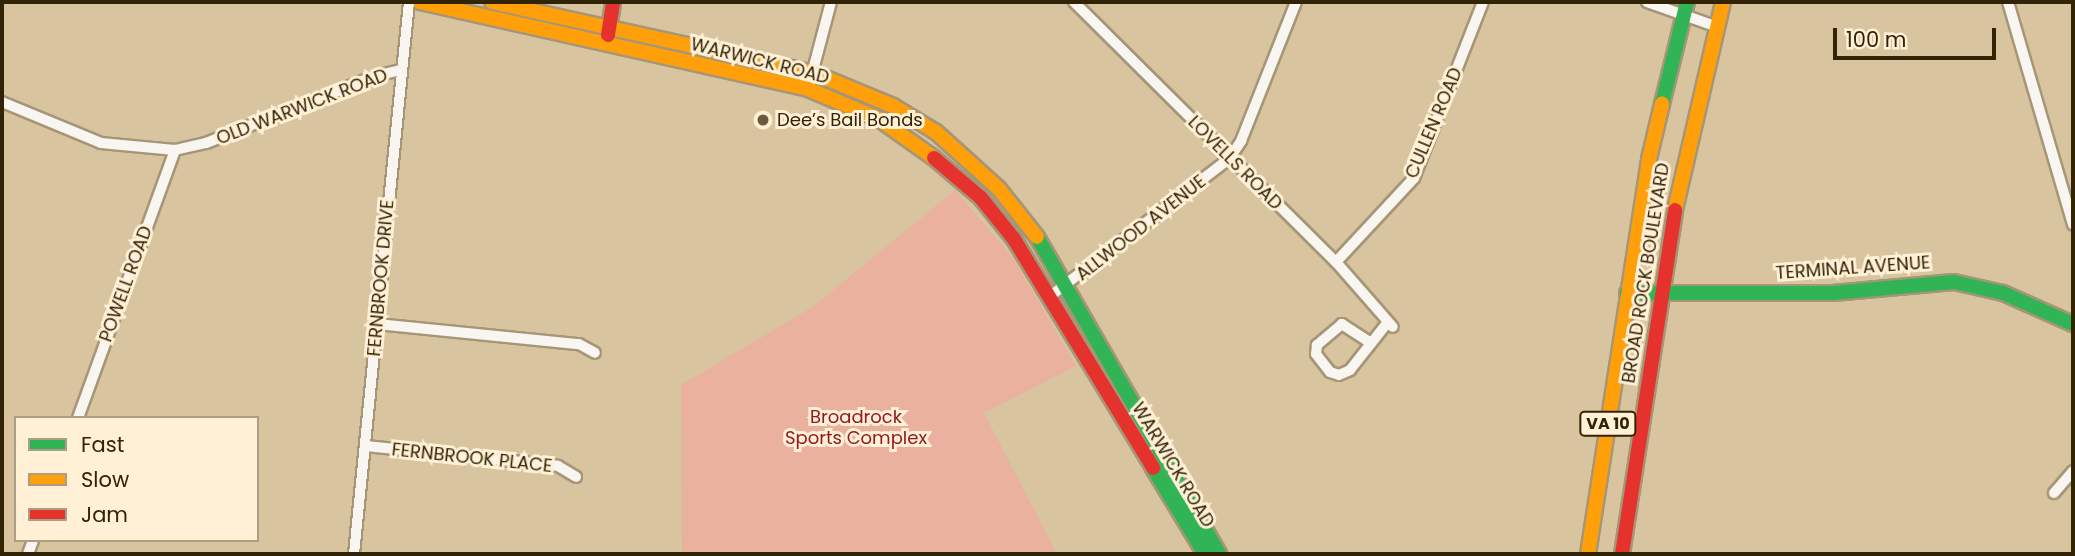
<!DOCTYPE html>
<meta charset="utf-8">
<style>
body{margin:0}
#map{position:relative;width:2075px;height:556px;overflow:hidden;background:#d8c49f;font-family:Poppins,sans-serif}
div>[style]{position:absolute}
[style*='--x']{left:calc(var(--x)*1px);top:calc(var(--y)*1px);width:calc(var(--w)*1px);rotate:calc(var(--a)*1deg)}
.green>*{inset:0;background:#eab19e}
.roads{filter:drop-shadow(2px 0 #a69678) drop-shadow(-2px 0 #a69678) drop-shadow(0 2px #a69678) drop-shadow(0 -2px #a69678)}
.street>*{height:10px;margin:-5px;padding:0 5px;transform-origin:5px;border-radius:5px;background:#f9f6f1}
.fast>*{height:14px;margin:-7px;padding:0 7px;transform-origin:7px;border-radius:7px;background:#30b455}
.slow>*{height:14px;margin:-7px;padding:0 7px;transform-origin:7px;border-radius:7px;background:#ff9f0a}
.jam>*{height:14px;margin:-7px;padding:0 7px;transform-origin:7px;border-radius:7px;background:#e5322d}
.dots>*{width:19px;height:19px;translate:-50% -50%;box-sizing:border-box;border:4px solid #fff0d6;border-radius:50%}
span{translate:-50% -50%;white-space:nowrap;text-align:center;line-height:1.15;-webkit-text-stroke:6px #fff0d6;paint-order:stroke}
.shield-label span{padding:2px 5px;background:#fff0d6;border:2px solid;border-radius:5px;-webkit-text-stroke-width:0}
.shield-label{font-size:16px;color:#312306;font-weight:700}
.street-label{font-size:18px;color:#312306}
.poi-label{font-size:18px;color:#312306}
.left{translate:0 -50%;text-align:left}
.park-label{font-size:18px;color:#921924}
.frame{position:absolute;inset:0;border:4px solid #312306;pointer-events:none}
.legend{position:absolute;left:14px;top:416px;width:245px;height:126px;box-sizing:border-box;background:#fff0d6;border:2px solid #ad9e83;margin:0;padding:9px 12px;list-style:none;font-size:21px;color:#312306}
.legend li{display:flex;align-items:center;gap:14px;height:35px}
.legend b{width:35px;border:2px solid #ad9e83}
.scale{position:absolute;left:1833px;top:28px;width:163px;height:32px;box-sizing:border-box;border:4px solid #312306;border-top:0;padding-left:9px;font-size:21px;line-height:24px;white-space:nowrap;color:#312306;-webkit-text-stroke:5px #fff0d6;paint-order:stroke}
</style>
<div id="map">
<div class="green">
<div style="clip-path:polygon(955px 190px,1014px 259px,1076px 366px,984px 413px,1057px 554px,682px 554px,681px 385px,814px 306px)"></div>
</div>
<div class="roads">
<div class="street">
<div style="--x:1074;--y:2;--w:369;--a:44.8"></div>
<div style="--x:1336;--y:262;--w:86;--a:48.8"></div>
<div style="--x:1647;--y:2;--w:72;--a:19.4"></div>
<div style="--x:2008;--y:2;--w:232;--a:73.7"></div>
<div style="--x:808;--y:89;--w:90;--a:-75.2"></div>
<div style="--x:2;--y:102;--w:107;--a:22.5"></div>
<div style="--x:101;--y:143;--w:74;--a:5.4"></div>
<div style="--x:175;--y:150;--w:32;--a:-13"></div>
<div style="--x:206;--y:143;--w:182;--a:-21.6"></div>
<div style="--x:375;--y:76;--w:27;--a:-13"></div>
<div style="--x:1336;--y:262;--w:115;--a:-47.1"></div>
<div style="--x:1414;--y:178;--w:189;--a:-68.6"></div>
<div style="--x:1049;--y:297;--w:227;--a:-37.5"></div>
<div style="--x:1229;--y:159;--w:22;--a:-56"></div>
<div style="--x:1241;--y:141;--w:149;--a:-68.4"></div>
<div style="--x:377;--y:324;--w:203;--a:5.7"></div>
<div style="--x:579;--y:344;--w:18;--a:29"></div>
<div style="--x:1371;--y:343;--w:35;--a:-147"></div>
<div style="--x:1342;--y:324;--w:33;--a:140"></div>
<div style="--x:1317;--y:345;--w:9;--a:96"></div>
<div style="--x:1316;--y:354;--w:23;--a:52"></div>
<div style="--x:1330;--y:372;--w:9;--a:18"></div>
<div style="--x:1339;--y:375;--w:12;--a:-24"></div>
<div style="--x:1350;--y:370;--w:61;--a:-51.6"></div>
<div style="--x:78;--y:418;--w:285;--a:-70.1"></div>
<div style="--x:366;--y:446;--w:193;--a:5.9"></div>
<div style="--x:558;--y:466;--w:21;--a:31"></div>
<div style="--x:2054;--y:493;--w:29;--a:-49"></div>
<div style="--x:28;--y:554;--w:15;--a:-70"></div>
<div style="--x:354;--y:554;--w:555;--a:-84.31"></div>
</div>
<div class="fast">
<div style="--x:1662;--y:104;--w:105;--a:-76.2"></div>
<div style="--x:1037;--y:237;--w:366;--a:60.1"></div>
<div style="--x:1627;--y:293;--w:206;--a:0"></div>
<div style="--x:1833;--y:293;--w:121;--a:-5.2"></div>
<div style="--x:1954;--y:282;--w:50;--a:12.7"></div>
<div style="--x:2003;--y:293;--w:77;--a:23.9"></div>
<div style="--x:1153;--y:468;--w:100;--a:58.8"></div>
</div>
<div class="slow">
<div style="--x:420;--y:2;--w:398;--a:12.6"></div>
<div style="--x:808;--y:89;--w:77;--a:22.9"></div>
<div style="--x:879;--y:119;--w:67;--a:35.3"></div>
<div style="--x:492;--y:2;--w:327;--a:12.4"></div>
<div style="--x:811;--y:72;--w:89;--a:22.5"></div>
<div style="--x:893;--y:106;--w:50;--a:31.2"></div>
<div style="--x:936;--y:132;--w:85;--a:42.1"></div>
<div style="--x:999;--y:189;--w:61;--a:51.6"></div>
<div style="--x:1675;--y:210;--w:213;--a:-77"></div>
<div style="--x:1588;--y:554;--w:400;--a:-81.2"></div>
<div style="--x:1649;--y:159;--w:57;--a:-76.7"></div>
</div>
<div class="jam">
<div style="--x:608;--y:35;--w:33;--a:-81"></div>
<div style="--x:934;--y:158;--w:62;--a:40.4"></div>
<div style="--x:981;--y:198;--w:53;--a:51.2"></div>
<div style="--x:1014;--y:239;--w:268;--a:58.7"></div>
<div style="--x:1622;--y:554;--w:348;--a:-81.2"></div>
</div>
</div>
<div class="dots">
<div style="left:763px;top:120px;background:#6b5b3c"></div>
</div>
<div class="shield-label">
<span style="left:1608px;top:424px">VA 10</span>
</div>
<div class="street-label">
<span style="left:760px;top:61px;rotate:14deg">WARWICK ROAD</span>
<span style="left:302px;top:107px;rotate:-21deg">OLD WARWICK ROAD</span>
<span style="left:1434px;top:123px;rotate:-67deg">CULLEN ROAD</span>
<span style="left:1235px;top:163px;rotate:45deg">LOVELLS ROAD</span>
<span style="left:1141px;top:228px;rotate:-38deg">ALLWOOD AVENUE</span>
<span style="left:1853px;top:268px;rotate:-4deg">TERMINAL AVENUE</span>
<span style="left:1646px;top:273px;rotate:-81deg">BROAD ROCK BOULEVARD</span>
<span style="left:381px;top:278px;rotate:-85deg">FERNBROOK DRIVE</span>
<span style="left:126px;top:284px;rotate:-70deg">POWELL ROAD</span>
<span style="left:472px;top:458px;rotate:6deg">FERNBROOK PLACE</span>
<span style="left:1173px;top:465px;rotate:59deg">WARWICK ROAD</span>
</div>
<div class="poi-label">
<span class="left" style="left:777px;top:120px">Dee’s Bail Bonds</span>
</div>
<div class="park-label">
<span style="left:856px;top:428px">Broadrock<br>Sports Complex</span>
</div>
<div class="frame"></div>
<ul class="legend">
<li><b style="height:9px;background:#30b455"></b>Fast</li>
<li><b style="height:9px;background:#ff9f0a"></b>Slow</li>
<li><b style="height:9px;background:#e5322d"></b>Jam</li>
</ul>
<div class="scale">100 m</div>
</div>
